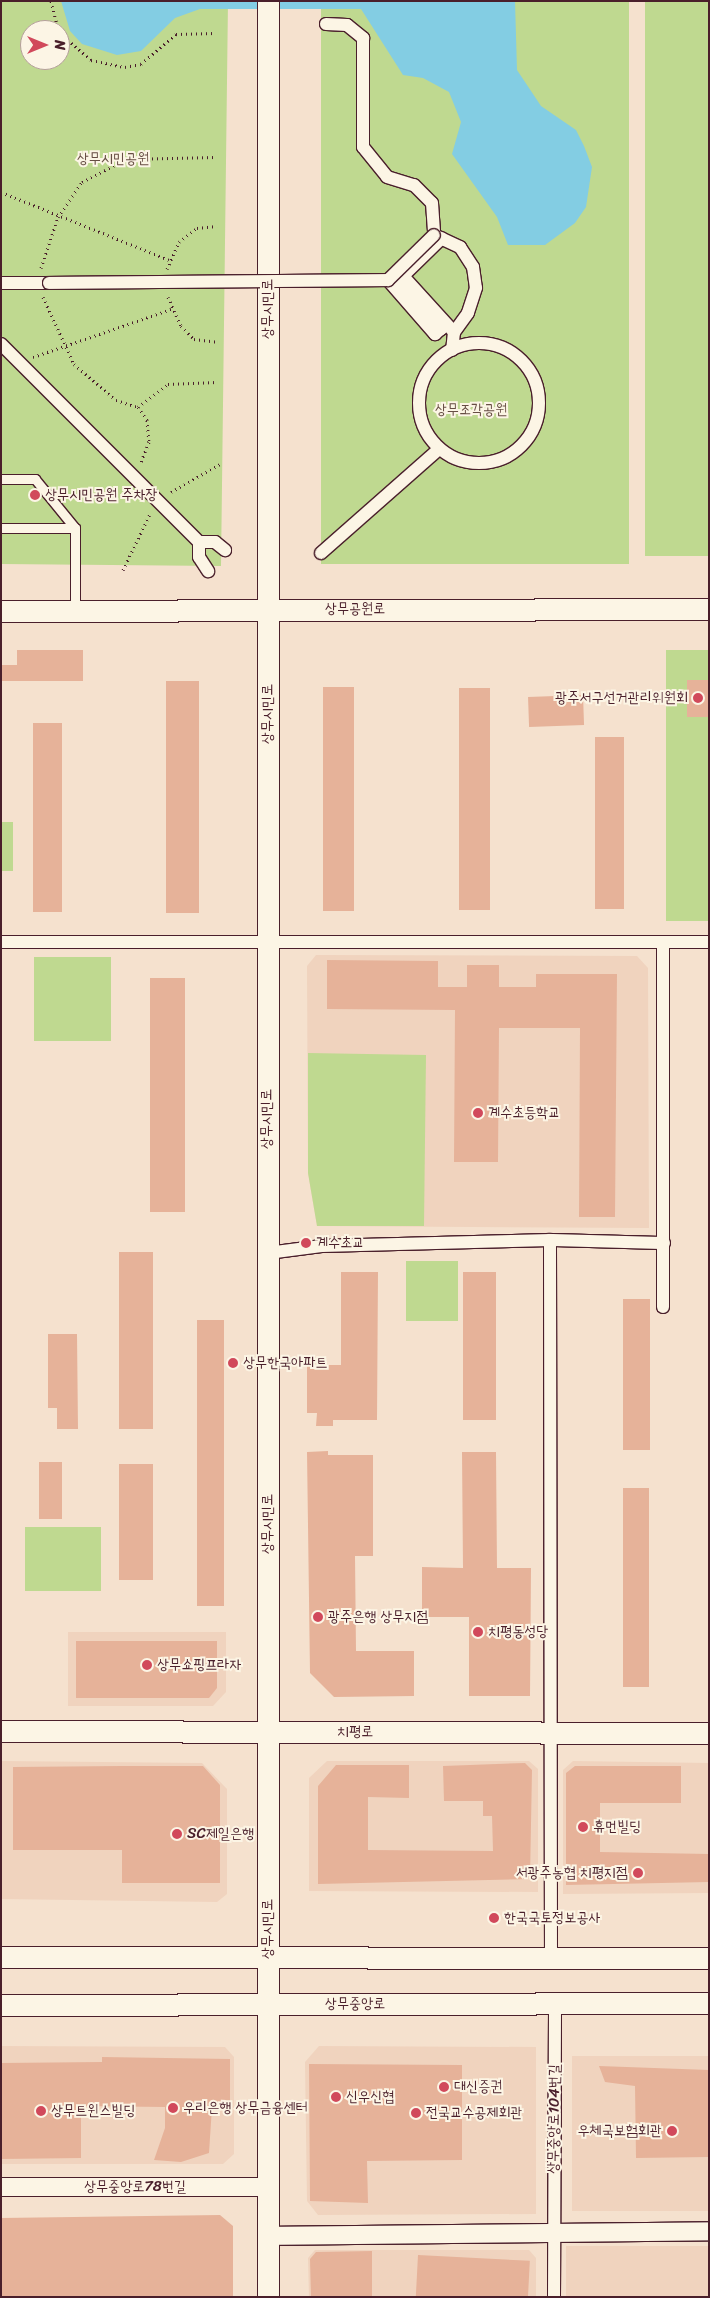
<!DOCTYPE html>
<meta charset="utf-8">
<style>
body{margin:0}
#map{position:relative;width:710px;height:2298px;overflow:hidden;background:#f5e1ce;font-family:Sriracha,"Poor Story",sans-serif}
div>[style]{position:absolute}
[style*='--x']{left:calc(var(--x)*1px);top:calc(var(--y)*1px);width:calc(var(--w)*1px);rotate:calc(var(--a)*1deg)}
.built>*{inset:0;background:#f0d3be;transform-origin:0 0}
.green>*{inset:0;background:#bfd990;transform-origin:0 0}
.water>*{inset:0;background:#83cde3}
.building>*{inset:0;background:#e6b299;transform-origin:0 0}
.path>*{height:3px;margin-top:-1.5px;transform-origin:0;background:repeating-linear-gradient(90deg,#4a1f2b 0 1px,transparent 0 5px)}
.roads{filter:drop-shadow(1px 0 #4a1f2b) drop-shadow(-1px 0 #4a1f2b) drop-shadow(0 1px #4a1f2b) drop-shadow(0 -1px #4a1f2b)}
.service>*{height:9px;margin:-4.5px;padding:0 4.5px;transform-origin:4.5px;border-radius:4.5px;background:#fcf5e5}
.pedestrian>*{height:12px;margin:-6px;padding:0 6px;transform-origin:6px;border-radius:6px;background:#fcf5e5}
.pedestrian>.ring{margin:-6px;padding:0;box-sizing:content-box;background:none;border:12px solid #fcf5e5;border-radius:50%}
.minor>*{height:18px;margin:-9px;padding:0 9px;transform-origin:9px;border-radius:9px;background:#fcf5e5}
.tertiary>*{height:21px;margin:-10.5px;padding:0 10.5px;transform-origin:10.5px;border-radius:10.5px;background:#fcf5e5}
.bridges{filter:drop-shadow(1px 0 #4a1f2b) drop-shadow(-1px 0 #4a1f2b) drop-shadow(0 1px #4a1f2b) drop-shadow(0 -1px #4a1f2b)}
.pedestrian-bridge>*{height:12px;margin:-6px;padding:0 6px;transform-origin:6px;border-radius:6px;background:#fcf5e5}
.dots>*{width:14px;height:14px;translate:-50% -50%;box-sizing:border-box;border:2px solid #fcf5e5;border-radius:50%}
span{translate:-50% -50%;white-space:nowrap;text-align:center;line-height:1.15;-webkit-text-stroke:4px #fcf5e5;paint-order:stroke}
.park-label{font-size:15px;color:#674e44}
.street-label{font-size:15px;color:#4a1f2b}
.poi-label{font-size:15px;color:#4a1f2b}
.left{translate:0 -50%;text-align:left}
.right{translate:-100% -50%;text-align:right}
.frame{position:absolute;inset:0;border:2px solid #4a1f2b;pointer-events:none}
.north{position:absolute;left:20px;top:20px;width:50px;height:50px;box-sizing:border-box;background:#fcf5e5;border:1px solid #b59f9b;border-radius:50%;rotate:90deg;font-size:14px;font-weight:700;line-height:20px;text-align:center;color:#4a1f2b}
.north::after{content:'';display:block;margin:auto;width:18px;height:22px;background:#d1495b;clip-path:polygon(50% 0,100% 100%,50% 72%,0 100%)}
</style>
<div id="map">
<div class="built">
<div style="clip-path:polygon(316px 955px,637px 956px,648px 968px,649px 1228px,317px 1226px,308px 1173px,307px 966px)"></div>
<div style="clip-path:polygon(68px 1632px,226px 1632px,226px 1692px,213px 1706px,68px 1706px)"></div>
<div style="clip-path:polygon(1px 1761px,202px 1763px,227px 1789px,227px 1894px,217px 1902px,1px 1899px)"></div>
<div style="clip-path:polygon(327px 1761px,529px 1761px,538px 1769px,538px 1892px,309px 1891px,309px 1778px)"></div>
<div style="clip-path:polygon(573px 1761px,709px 1763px,709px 1893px,563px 1894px,563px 1770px)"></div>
<div style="clip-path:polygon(1px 2046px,225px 2047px,234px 2057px,234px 2154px,223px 2164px,1px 2164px)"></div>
<div style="clip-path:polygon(319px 2046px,536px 2047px,536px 2214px,318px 2215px,307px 2201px,305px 2062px)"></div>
<div style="left:709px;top:2056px;width:155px;height:137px;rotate:90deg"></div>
<div style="left:566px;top:2246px;width:143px;height:51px"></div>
<div style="clip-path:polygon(315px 2250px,529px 2250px,536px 2258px,536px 2296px,309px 2297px,308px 2258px)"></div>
</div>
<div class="green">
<div style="clip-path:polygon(evenodd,1px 1px,228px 1px,221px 566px,1px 564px,1px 1px,30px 30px,60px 30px,60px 60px,30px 60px,30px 30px)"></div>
<div style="left:321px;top:1px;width:308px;height:563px"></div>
<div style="left:645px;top:1px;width:64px;height:555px"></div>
<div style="left:666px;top:650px;width:43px;height:271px"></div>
<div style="left:1px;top:822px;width:12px;height:49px"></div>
<div style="left:111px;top:957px;width:84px;height:77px;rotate:90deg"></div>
<div style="clip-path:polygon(308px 1053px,426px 1055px,424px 1226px,317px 1226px,308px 1173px)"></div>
<div style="left:406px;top:1261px;width:52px;height:60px"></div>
<div style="left:25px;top:1527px;width:76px;height:64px"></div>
</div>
<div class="water">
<div style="clip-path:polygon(61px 1px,515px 1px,517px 70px,541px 106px,576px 130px,584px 146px,592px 167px,586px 207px,575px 223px,545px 245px,508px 245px,497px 217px,452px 154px,461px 122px,449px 92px,423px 78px,403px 75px,361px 9px,200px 9px,175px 18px,141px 51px,117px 55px,82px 44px,70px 31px)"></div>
</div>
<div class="building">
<div style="clip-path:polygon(17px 650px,83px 650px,83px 681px,1px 681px,1px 665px,17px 665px)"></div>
<div style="left:687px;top:680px;width:22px;height:37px"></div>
<div style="left:166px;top:681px;width:33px;height:232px"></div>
<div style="left:323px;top:687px;width:31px;height:224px"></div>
<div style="left:459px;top:688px;width:31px;height:222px"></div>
<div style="left:583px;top:695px;width:30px;height:55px;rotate:88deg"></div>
<div style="left:33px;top:723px;width:29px;height:189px"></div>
<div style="left:595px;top:737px;width:29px;height:172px"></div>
<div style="clip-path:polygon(327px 960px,438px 961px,438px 987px,467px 987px,467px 965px,499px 965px,499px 987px,536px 987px,536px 974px,617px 974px,615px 1217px,579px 1217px,580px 1028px,499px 1028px,498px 1162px,454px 1162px,455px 1010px,327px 1009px)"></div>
<div style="left:150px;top:978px;width:35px;height:234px"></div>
<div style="left:119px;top:1252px;width:34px;height:177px"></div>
<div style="clip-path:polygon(341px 1272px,378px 1272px,377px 1420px,333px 1420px,333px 1426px,316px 1426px,317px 1413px,307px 1413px,307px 1365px,341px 1365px)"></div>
<div style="left:463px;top:1272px;width:33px;height:148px"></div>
<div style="left:623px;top:1299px;width:27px;height:151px"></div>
<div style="left:197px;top:1320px;width:27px;height:286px"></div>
<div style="clip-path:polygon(48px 1334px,77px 1334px,78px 1429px,57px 1429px,57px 1408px,48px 1408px)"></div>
<div style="clip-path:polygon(328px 1451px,328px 1455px,373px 1455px,373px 1556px,355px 1556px,356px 1651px,414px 1651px,414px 1696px,334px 1697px,310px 1673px,307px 1452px)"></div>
<div style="clip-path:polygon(462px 1452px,496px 1452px,497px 1568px,531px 1568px,530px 1696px,469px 1696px,469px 1617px,422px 1617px,422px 1567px,463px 1568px)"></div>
<div style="left:39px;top:1462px;width:23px;height:57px"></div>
<div style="left:119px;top:1464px;width:34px;height:116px"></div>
<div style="left:623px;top:1488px;width:26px;height:199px"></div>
<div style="clip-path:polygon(76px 1641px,217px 1641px,217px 1688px,209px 1698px,76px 1698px)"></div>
<div style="clip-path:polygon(525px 1763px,532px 1770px,530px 1879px,318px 1884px,318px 1786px,336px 1765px,409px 1765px,409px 1798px,368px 1797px,368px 1850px,493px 1851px,492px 1816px,483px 1816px,483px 1801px,444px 1801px,443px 1766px)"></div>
<div style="clip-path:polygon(121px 1766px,203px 1766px,220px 1785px,220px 1883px,122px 1883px,122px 1850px,13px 1850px,13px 1767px)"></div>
<div style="clip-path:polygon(575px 1766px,681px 1766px,681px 1803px,600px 1803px,600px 1852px,709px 1854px,709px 1882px,566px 1885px,566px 1773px)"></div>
<div style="clip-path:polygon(102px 2057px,230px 2059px,230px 2107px,212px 2107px,209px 2153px,181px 2162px,154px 2160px,165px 2128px,165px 2107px,81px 2106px,81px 2158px,1px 2159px,1px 2063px,102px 2062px)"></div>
<div style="clip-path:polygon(309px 2064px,462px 2065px,462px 2160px,367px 2161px,368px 2203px,310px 2201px)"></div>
<div style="clip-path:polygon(599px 2066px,709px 2070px,709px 2157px,636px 2158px,635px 2086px,605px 2082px)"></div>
<div style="clip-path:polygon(220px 2215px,233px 2226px,233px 2297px,1px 2297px,1px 2218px)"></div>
<div style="clip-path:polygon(372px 2251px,372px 2297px,311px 2297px,310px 2259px,316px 2252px)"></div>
<div style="left:418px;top:2255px;width:112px;height:42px;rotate:3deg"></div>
</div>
<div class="path">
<div style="--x:51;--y:1;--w:30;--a:76"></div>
<div style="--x:60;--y:33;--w:41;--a:41.1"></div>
<div style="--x:91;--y:60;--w:35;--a:12"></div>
<div style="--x:125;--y:67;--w:16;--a:-11"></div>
<div style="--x:141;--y:64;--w:46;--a:-40.6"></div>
<div style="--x:176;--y:34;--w:40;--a:-1.4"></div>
<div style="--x:1;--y:192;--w:181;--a:22"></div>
<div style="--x:41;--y:268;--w:54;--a:-71.6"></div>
<div style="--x:58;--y:217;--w:42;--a:-55.6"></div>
<div style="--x:82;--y:182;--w:51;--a:-27.1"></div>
<div style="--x:127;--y:159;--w:89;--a:-1.3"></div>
<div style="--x:167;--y:269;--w:30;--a:-66"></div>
<div style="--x:179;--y:242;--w:23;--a:-38"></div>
<div style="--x:197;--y:228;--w:20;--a:-6"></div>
<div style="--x:43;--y:297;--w:74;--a:65.2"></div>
<div style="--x:74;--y:364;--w:55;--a:40.6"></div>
<div style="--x:116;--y:400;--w:23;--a:18"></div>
<div style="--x:138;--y:407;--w:38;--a:-37"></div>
<div style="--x:168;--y:384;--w:49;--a:-2.3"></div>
<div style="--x:168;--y:297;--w:32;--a:66"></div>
<div style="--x:181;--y:326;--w:18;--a:45"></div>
<div style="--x:194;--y:339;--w:23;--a:7"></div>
<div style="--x:33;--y:357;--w:147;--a:-19.1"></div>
<div style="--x:138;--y:407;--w:16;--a:55"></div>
<div style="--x:147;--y:420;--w:22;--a:85"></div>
<div style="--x:149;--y:442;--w:22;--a:112"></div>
<div style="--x:171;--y:492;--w:56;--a:-29.7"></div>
<div style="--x:123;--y:570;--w:62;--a:-64.3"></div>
</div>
<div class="roads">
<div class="service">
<div style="--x:1;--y:479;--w:34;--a:0"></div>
<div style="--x:35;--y:479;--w:63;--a:50.8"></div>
<div style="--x:75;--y:528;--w:83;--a:90"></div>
<div style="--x:1;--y:528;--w:74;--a:0"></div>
</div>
<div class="pedestrian">
<div style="--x:326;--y:24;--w:21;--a:3"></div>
<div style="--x:347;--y:25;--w:21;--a:39"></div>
<div style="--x:363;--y:38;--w:109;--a:90"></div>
<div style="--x:363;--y:147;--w:38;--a:51"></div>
<div style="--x:387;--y:177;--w:28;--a:17"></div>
<div style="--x:414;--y:185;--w:25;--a:45"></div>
<div style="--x:432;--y:203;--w:32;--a:86"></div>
<div style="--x:434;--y:235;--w:29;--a:25"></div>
<div style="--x:460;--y:247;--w:24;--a:57"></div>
<div style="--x:473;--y:267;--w:21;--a:82"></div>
<div style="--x:476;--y:288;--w:26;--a:108"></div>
<div style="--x:468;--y:313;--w:24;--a:126"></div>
<div style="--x:454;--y:332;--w:18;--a:96"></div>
<div style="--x:403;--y:276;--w:54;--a:-44.3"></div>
<div style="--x:388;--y:280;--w:72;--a:49"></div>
<div style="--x:435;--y:334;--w:8;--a:-40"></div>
<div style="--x:441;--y:329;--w:65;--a:-132.5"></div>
<div style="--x:397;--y:281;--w:8;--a:-40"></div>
<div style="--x:403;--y:276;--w:76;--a:47.7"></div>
<div style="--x:1;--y:283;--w:48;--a:0"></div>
<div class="ring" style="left:419px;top:343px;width:108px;height:108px"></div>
<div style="--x:1;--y:344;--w:280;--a:45"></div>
<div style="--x:199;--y:542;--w:16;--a:0"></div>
<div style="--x:215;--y:542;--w:13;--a:39"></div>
<div style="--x:199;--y:542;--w:15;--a:90"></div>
<div style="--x:199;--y:557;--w:17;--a:57"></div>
<div style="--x:321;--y:553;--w:157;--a:-41.4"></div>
<div style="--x:1;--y:942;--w:708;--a:0"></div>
<div style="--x:663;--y:942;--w:365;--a:90"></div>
<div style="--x:268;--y:1253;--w:54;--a:-7.4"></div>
<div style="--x:322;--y:1246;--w:228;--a:-1.5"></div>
<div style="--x:551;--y:1959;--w:719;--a:-90.08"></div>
<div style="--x:550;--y:1240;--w:114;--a:1.5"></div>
<div style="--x:554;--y:2297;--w:292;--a:-89.8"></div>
</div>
<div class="minor">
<div style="--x:1;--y:2187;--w:267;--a:0"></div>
<div style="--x:268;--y:2236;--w:441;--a:-0.6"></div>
</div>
<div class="tertiary">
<div style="--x:268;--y:1;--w:2296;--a:90"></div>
<div style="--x:1;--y:611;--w:708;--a:-0.16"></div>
<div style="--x:1;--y:1731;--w:708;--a:0.16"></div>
<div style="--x:1;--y:1957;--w:708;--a:0.08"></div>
<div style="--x:1;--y:2005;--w:708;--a:-0.16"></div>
</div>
</div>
<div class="bridges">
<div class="pedestrian-bridge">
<div style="--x:49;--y:283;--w:339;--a:-0.5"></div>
<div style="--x:388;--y:280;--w:64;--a:-44.4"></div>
</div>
</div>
<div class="dots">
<div style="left:35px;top:495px;background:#d1495b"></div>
<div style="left:698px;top:698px;background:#d1495b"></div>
<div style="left:478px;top:1113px;background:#d1495b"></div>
<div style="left:306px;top:1243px;background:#d1495b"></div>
<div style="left:233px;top:1363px;background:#d1495b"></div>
<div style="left:318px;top:1617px;background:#d1495b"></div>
<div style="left:478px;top:1632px;background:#d1495b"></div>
<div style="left:147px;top:1665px;background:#d1495b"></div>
<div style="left:583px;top:1827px;background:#d1495b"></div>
<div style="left:177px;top:1834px;background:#d1495b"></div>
<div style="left:638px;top:1873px;background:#d1495b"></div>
<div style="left:494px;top:1918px;background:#d1495b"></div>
<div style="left:444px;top:2087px;background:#d1495b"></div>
<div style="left:336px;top:2097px;background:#d1495b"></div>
<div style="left:173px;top:2108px;background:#d1495b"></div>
<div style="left:41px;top:2111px;background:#d1495b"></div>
<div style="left:416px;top:2113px;background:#d1495b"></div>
<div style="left:672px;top:2131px;background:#d1495b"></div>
</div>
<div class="park-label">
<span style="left:113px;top:159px">상무시민공원</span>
<span style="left:471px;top:410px">상무조각공원</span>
</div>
<div class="street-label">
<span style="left:268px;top:309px;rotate:-90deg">상무시민로</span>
<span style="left:355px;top:609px">상무공원로</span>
<span style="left:268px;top:714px;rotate:-90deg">상무시민로</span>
<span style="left:267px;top:1119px;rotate:-90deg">상무시민로</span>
<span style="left:268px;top:1524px;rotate:-90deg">상무시민로</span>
<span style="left:355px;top:1732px">치평로</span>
<span style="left:268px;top:1929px;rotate:-90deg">상무시민로</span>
<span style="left:355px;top:2004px">상무중앙로</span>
<span style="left:554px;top:2119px;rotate:-89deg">상무중앙로104번길</span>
<span style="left:135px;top:2187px">상무중앙로78번길</span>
</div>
<div class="poi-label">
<span class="left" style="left:45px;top:495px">상무시민공원 주차장</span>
<span class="right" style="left:688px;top:698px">광주서구선거관리위원회</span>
<span class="left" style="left:488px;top:1113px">계수초등학교</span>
<span class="left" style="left:316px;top:1243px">계수초교</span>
<span class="left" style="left:243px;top:1363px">상무한국아파트</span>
<span class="left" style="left:328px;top:1617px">광주은행 상무지점</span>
<span class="left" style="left:488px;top:1632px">치평동성당</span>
<span class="left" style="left:157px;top:1665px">상무쇼핑프라자</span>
<span class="left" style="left:593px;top:1827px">휴먼빌딩</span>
<span class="left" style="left:187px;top:1834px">SC제일은행</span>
<span class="right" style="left:628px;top:1873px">서광주농협 치평지점</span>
<span class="left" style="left:504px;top:1918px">한국국토정보공사</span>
<span class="left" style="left:454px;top:2087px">대신증권</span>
<span class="left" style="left:346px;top:2097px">신우신협</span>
<span class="left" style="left:183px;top:2108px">우리은행 상무금융센터</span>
<span class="left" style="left:51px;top:2111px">상무트윈스빌딩</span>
<span class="left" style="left:426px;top:2113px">전국교수공제회관</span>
<span class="right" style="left:662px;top:2131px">우체국보험회관</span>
</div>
<div class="frame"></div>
<div class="north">N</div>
</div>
